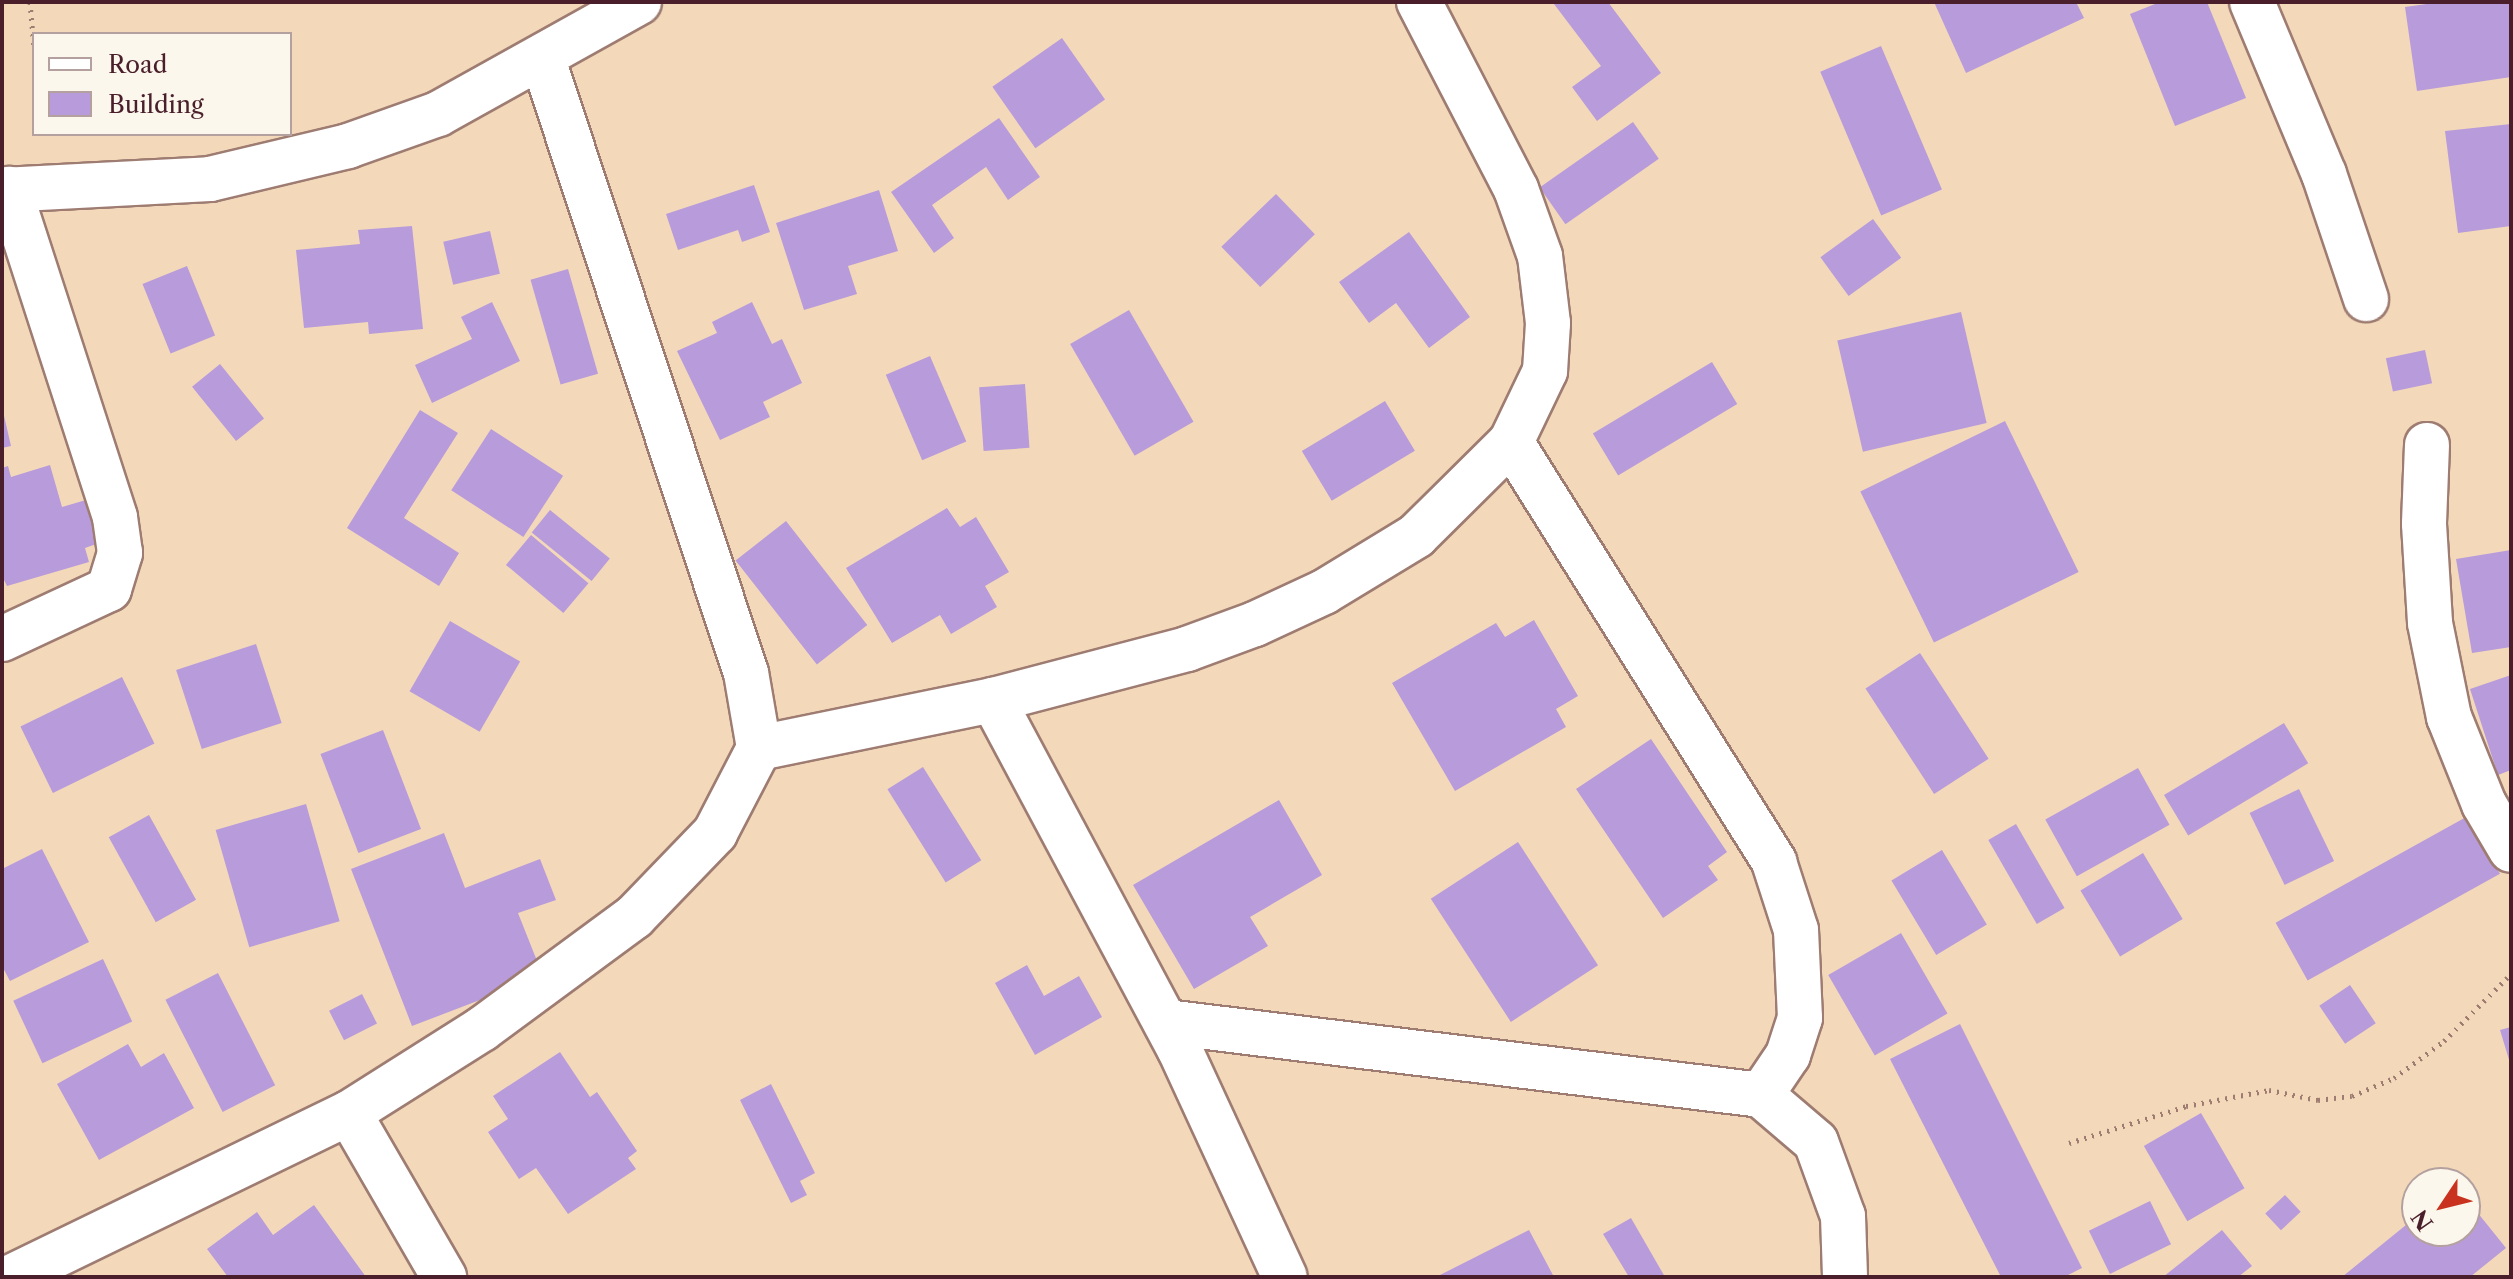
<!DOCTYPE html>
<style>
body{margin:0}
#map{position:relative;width:2513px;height:1279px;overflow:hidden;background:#f3d9ba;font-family:"Libre Caslon Text",serif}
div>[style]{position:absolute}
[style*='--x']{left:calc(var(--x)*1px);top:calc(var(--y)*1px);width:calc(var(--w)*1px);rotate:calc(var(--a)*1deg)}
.building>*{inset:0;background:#b89bda;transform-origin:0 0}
.path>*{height:5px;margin-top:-2.5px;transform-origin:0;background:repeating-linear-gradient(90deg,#9e7c72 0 2px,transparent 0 8px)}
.roads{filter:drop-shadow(2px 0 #9e7c72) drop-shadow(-2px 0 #9e7c72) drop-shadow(0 2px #9e7c72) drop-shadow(0 -2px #9e7c72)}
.minor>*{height:44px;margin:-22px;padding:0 22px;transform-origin:22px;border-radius:22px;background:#fff}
span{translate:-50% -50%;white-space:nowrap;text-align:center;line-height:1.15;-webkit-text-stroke:8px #fbf7ec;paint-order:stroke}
.frame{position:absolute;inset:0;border:4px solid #4a1f2b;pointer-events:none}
.legend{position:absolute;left:32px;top:32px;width:260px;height:104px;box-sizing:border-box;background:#fbf7ec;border:2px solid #b4a19f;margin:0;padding:10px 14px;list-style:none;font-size:24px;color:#4a1f2b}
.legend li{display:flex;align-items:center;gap:16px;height:40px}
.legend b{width:40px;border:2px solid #b4a19f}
.north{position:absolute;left:2401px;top:1167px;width:80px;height:80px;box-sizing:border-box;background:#fbf7ec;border:2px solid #b4a19f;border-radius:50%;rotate:235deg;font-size:22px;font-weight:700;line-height:32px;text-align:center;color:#4a1f2b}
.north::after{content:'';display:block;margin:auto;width:28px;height:36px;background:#c8321e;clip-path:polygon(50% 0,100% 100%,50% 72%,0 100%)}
</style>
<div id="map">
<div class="building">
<div style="clip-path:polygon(1608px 2px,1661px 73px,1597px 121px,1572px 87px,1601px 66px,1554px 4px)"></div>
<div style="clip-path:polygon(1934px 2px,2076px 2px,2084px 18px,1966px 73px)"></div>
<div style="clip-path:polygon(2160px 2px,2207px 2px,2246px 98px,2175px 126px,2130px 14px)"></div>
<div style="clip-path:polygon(2441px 2px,2511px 2px,2511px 77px,2417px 91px,2405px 7px)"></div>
<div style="left:1062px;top:38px;width:75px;height:85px;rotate:55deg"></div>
<div style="left:1881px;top:46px;width:156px;height:66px;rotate:67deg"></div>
<div style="clip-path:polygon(999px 118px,1040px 177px,1008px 200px,986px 167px,932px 205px,954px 238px,934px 253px,891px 192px)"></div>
<div style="left:1633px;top:122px;width:45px;height:114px;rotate:55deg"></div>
<div style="clip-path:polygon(2511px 124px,2511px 226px,2458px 233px,2445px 131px)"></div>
<div style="clip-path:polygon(754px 185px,770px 232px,742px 242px,738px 230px,678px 250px,666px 214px)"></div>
<div style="clip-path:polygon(879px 190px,898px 251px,848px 266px,857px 294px,804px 310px,776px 223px)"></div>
<div style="left:1276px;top:194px;width:56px;height:76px;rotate:46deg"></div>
<div style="left:1873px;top:219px;width:48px;height:65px;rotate:54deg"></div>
<div style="clip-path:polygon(412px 226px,423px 329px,369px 334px,368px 322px,304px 328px,296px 250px,360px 244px,358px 230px)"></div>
<div style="left:490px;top:231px;width:44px;height:48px;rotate:77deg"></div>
<div style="clip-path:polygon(1409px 232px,1470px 317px,1429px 348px,1396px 303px,1369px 323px,1339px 282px)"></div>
<div style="left:187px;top:266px;width:75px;height:48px;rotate:68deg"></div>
<div style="left:568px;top:269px;width:109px;height:39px;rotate:74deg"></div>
<div style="clip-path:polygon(492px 302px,520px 361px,432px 403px,415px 365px,472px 339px,461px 317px)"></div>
<div style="clip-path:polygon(752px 302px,772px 344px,782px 339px,802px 383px,763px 402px,770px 417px,720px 440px,677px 351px,717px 333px,712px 322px)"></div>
<div style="left:1129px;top:310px;width:129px;height:68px;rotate:60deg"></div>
<div style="left:1961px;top:312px;width:114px;height:127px;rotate:77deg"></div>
<div style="left:2425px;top:350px;width:34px;height:40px;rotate:78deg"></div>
<div style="left:930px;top:356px;width:93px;height:48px;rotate:67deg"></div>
<div style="left:1712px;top:362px;width:49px;height:139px;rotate:59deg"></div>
<div style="left:220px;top:364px;width:70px;height:36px;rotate:51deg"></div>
<div style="left:1025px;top:384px;width:64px;height:46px;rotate:86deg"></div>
<div style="left:1385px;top:401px;width:58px;height:97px;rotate:59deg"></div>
<div style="clip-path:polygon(2px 407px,11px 446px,2px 448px)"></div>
<div style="clip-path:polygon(420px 410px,458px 433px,404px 518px,459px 553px,439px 586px,347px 528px)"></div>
<div style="left:2005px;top:421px;width:168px;height:161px;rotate:64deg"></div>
<div style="left:491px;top:429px;width:86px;height:73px;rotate:33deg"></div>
<div style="clip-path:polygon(50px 465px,62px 507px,86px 500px,99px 543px,85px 548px,89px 562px,7px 586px,2px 576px,2px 468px,8px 466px,11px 477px)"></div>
<div style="clip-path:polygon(947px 508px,960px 527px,976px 517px,1009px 572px,985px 586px,997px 607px,951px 634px,940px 615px,892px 643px,846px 568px)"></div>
<div style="left:550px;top:510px;width:77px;height:29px;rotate:39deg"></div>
<div style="left:786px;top:521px;width:132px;height:64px;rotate:52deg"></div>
<div style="left:531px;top:535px;width:75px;height:39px;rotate:40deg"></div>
<div style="clip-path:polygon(2511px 550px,2511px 647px,2472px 653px,2456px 559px)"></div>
<div style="clip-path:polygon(1534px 620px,1578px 696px,1556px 709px,1566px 727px,1455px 791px,1392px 683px,1496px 623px,1505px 637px)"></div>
<div style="left:450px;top:621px;width:81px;height:81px;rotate:30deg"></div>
<div style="left:256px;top:644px;width:83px;height:84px;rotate:72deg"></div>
<div style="left:1920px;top:653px;width:126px;height:65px;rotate:57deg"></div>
<div style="clip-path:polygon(2511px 675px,2511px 770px,2498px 775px,2470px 689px)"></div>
<div style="left:122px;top:677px;width:74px;height:113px;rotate:64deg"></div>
<div style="left:2284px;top:723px;width:47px;height:140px;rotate:59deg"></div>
<div style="left:383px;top:730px;width:106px;height:67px;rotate:69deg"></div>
<div style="clip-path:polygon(1651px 739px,1727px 852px,1708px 866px,1718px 880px,1663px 918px,1576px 789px)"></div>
<div style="left:923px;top:767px;width:110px;height:42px;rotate:58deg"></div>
<div style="left:2138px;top:768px;width:65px;height:106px;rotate:61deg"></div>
<div style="left:2299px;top:789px;width:80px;height:55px;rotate:64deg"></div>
<div style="clip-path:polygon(1279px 800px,1322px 875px,1250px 917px,1268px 946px,1194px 989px,1133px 885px)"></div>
<div style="left:306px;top:804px;width:122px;height:94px;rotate:74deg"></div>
<div style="left:149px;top:815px;width:97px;height:46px;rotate:61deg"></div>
<div style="left:2468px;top:816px;width:66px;height:220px;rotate:61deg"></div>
<div style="left:2016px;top:824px;width:97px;height:32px;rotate:60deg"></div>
<div style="clip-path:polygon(444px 833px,465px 888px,540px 859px,556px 900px,518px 913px,543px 976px,412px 1026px,351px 869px)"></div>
<div style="left:1518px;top:842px;width:147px;height:104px;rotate:57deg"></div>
<div style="clip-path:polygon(42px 849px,89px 942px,10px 981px,2px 966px,2px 869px)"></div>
<div style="left:1942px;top:850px;width:87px;height:59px;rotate:59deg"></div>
<div style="left:2143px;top:853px;width:77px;height:73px;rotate:59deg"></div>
<div style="left:1901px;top:933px;width:93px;height:84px;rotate:60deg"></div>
<div style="left:103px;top:959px;width:69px;height:99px;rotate:65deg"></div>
<div style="clip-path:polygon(1027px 965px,1044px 996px,1079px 976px,1102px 1017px,1035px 1055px,995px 983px)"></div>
<div style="left:218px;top:973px;width:126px;height:59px;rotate:63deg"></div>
<div style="left:2350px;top:985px;width:46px;height:37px;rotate:56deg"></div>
<div style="left:362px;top:994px;width:33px;height:37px;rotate:63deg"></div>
<div style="clip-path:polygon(1960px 1024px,2082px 1268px,2064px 1277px,2001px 1277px,1890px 1059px)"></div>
<div style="clip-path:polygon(2511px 1027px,2511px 1063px,2510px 1063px,2500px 1030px)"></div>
<div style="clip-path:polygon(128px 1044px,141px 1067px,164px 1053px,194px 1108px,99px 1160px,57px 1084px)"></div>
<div style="clip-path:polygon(560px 1052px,590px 1097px,597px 1092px,637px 1151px,628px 1158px,636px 1169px,568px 1214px,536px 1168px,519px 1179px,488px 1132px,508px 1119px,493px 1096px)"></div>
<div style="clip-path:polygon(771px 1084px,815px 1173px,800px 1181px,807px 1195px,791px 1203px,740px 1100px)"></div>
<div style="left:2201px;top:1113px;width:87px;height:66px;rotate:60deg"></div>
<div style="left:2285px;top:1195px;width:23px;height:27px;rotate:47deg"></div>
<div style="clip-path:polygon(2465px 1197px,2506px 1248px,2470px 1277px,2342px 1277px,2417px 1216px,2417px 1231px,2465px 1231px)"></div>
<div style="left:2150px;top:1201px;width:48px;height:68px;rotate:64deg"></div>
<div style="clip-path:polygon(314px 1205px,366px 1277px,228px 1277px,207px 1249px,257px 1212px,273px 1235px)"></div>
<div style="clip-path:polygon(1631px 1218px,1665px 1277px,1629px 1277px,1603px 1234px)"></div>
<div style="clip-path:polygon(1529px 1230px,1554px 1277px,1436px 1277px)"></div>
<div style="clip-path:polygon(2222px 1230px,2252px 1266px,2238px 1277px,2163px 1277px)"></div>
</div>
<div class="path">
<div style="--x:30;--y:2;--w:46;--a:85"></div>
<div style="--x:2069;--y:1143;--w:123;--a:-17.5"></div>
<div style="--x:2186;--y:1106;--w:85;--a:-10.9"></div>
<div style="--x:2269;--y:1090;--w:50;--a:11.5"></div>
<div style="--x:2318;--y:1100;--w:34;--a:-7"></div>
<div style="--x:2352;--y:1096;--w:46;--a:-23.2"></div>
<div style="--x:2394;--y:1078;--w:62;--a:-36.5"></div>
<div style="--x:2444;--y:1041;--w:95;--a:-45"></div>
</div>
<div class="roads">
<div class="minor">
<div style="--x:2252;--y:2;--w:186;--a:67.3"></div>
<div style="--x:2324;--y:174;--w:132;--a:71.4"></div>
<div style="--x:2;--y:190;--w:208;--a:-3"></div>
<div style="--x:210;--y:179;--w:142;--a:-13.4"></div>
<div style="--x:348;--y:146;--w:96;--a:-19.6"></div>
<div style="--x:438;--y:114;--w:230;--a:-29.1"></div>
<div style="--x:1511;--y:442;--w:496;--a:57.9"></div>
<div style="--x:1774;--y:862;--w:71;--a:72.1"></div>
<div style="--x:1796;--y:930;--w:88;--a:87.4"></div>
<div style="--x:1800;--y:1018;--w:39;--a:108"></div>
<div style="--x:1788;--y:1055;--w:48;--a:124"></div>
<div style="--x:2427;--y:445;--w:79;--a:92.2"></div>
<div style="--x:2424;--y:524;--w:99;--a:86.5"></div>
<div style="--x:2430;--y:623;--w:96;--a:78.6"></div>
<div style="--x:2449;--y:717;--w:94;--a:68.1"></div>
<div style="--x:2484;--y:804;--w:53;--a:59.6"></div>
<div style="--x:2;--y:639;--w:118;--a:-25"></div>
<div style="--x:109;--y:589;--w:38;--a:-73"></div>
<div style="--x:120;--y:553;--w:36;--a:-98"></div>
<div style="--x:115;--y:517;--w:345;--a:-107.9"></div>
<div style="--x:993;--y:700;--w:395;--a:61.9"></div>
<div style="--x:1179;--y:1048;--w:252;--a:65.2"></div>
<div style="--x:759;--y:748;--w:239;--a:-11.6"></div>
<div style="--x:993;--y:700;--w:201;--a:-14.7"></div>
<div style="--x:1187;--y:649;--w:72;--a:-20.2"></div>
<div style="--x:1255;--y:624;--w:76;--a:-24.9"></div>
<div style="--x:1324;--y:592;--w:108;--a:-31.3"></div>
<div style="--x:1416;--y:536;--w:134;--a:-44.7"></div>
<div style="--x:1511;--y:442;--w:79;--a:-64.4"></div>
<div style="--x:1545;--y:371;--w:48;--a:-86.4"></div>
<div style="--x:1548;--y:323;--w:67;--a:-96.8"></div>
<div style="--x:1540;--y:256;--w:71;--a:-109.7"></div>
<div style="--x:1516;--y:189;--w:211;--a:-117.4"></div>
<div style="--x:1166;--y:1022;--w:599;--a:6.99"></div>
<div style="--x:1761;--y:1095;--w:72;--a:40.5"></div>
<div style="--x:1816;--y:1142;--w:79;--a:70"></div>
<div style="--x:1843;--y:1216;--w:61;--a:88.1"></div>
<div style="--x:349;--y:1113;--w:190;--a:59.9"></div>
<div style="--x:11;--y:1277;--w:376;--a:-25.9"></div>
<div style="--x:349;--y:1113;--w:157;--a:-32.3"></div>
<div style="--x:482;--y:1029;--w:189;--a:-36.4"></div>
<div style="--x:634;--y:917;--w:117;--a:-46"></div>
<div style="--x:715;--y:833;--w:96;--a:-62.6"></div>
<div style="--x:759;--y:748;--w:76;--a:-99.8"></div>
<div style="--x:746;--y:673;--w:646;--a:-108.32"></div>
</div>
</div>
<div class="frame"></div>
<ul class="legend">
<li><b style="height:10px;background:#fff"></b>Road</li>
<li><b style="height:22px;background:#b89bda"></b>Building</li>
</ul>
<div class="north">N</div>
</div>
